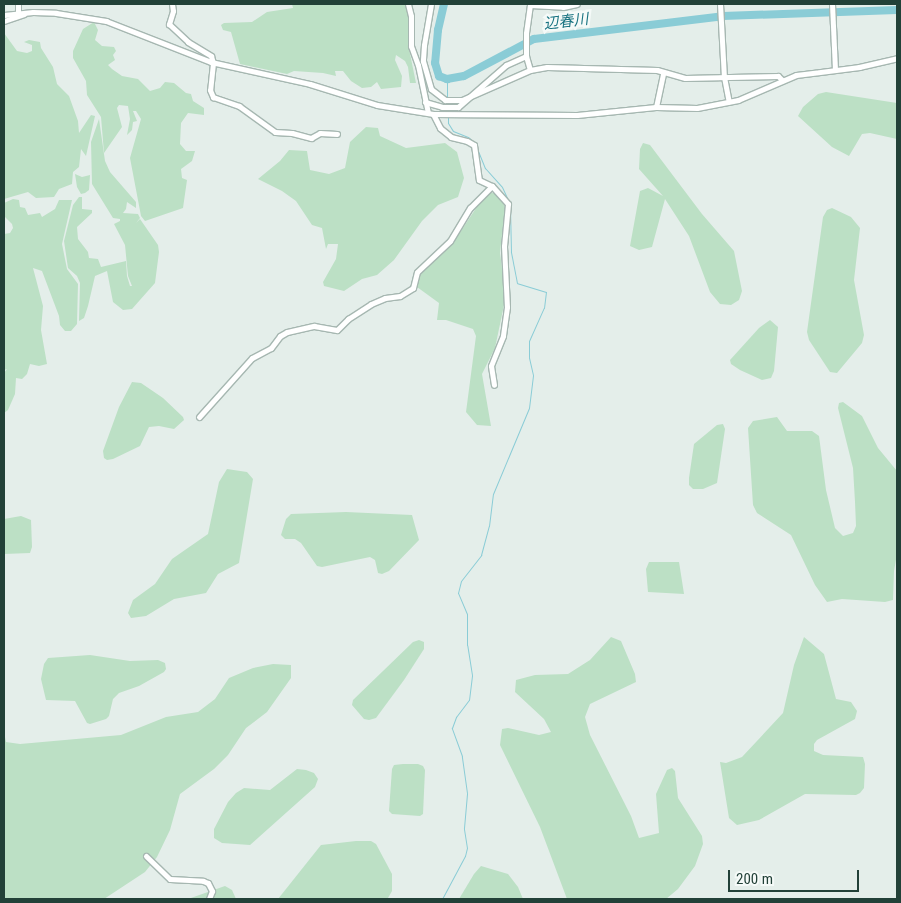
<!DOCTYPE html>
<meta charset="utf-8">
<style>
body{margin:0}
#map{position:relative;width:901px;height:903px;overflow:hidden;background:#e4eeea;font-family:"Roboto Condensed","Noto Sans JP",sans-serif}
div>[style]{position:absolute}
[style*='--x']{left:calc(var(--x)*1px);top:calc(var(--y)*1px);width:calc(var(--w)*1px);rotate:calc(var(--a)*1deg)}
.green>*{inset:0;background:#bce0c5}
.stream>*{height:1px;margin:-0.5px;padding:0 0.5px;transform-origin:0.5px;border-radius:0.5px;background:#8accd6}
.river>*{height:8px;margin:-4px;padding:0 4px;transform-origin:4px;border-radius:4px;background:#8accd6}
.roads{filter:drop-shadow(1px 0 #a6b7b1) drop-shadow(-1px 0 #a6b7b1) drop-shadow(0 1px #a6b7b1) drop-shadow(0 -1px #a6b7b1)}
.minor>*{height:5px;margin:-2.5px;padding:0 2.5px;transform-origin:2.5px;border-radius:2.5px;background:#fff}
span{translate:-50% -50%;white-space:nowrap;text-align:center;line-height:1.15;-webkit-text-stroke:5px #f5faf8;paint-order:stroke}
.water-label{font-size:15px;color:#197381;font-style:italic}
.frame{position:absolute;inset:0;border:5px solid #224138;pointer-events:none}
.scale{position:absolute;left:728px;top:870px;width:131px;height:22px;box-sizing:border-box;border:2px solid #224138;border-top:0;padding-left:6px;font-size:15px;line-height:18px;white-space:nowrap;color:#224138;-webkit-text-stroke:4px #f5faf8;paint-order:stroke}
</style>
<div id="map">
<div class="green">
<div style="clip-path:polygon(292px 4px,405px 4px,408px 10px,408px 44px,416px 83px,410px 83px,408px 67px,405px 61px,396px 55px,395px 60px,402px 76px,401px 87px,381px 89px,377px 82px,371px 87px,362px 88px,351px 81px,343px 71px,335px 71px,336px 76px,323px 73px,294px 71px,287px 74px,240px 64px,231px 32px,223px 30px,221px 25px,224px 23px,252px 22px,267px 12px,293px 8px)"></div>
<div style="clip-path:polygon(94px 22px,98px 30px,95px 40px,102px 46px,114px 47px,116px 51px,113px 55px,115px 60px,108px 65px,112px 69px,122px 76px,138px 79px,150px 91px,160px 88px,165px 82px,174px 83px,186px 93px,191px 94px,193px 101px,204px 108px,204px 115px,188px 113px,181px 123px,180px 144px,186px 151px,195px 151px,192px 161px,181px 169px,182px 178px,187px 180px,183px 208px,145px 221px,141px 216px,130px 158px,141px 119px,136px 111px,133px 111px,137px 121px,133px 122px,132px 130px,127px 135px,130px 119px,128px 106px,119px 105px,117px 108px,122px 127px,104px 153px,101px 117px,87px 95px,86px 81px,73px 58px,73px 51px,83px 29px)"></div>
<div style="clip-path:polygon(4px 33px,17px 51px,27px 53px,32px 51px,32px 45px,24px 42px,29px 40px,40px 42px,41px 48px,53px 67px,57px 84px,69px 96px,78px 121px,79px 133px,91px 115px,95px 116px,86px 156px,81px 149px,79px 167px,73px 172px,72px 184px,59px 189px,54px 197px,36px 198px,28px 192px,4px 199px)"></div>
<div style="clip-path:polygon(826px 92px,897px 103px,897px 139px,870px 133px,862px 134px,849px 156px,832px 147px,798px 116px,803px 107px,818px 94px)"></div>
<div style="clip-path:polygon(99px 119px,105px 161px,110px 172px,136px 202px,136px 208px,127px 202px,126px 209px,123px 213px,138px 214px,140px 218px,136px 223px,140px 219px,158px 245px,159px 252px,155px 283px,132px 309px,123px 310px,113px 302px,107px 271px,95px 276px,88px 306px,84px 318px,79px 321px,80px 283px,77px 276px,68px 268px,64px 241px,73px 205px,79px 197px,82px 197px,82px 209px,92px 210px,92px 213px,77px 227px,78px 239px,88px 252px,89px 258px,98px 259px,101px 267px,126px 261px,127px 276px,130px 286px,132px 286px,128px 276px,125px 245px,114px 224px,120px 221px,120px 219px,113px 218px,92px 184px,91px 142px)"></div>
<div style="clip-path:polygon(366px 127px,378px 128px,380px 136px,406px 148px,445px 143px,457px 152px,464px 178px,458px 197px,438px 205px,422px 221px,394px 260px,377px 275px,362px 279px,344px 291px,324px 286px,323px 282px,336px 259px,338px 244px,328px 244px,326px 249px,322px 228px,312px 225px,296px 201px,282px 191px,258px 179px,280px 161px,289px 150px,307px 151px,310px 170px,329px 174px,345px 168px,350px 142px)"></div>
<div style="clip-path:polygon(643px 143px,650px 145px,702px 214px,734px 251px,742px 291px,739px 300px,731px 305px,720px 304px,710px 292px,689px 236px,665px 199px,652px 247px,639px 250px,630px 246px,640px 191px,648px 188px,663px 196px,639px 169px,640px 149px)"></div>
<div style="clip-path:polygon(75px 174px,82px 177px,90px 175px,89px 190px,85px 193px,81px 194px,77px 187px)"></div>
<div style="clip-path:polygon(486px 193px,495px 193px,500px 197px,505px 207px,500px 253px,504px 283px,504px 305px,495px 348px,482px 374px,491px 426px,477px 425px,466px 412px,476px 336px,473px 329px,446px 320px,437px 320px,439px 303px,417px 287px,416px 281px,420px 270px,459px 234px)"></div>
<div style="clip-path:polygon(13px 199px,19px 200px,20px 207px,25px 208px,28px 215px,40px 213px,42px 217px,55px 209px,59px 200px,72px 200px,62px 244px,67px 269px,78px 284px,77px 324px,71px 331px,65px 331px,60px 325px,59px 316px,42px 271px,33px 268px,43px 306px,41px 330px,47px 364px,39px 366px,30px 364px,27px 374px,22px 379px,16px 378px,15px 394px,8px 410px,4px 413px,4px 373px,7px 369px,4px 370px,4px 234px,10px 233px,13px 228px,12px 224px,4px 216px,4px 203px)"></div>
<div style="clip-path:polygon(832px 208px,851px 217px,860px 228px,854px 280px,864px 335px,862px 343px,837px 373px,830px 372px,809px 340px,807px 332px,823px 217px,827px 210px)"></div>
<div style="clip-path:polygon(770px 320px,778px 327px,774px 371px,771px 378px,762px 380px,740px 370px,731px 364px,730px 360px,759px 328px)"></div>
<div style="clip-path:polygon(132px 382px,141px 383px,163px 398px,183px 417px,184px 420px,174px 429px,159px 426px,149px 427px,140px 446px,113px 459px,107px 460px,104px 458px,103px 451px,119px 407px)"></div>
<div style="clip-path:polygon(843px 402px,862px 416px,878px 448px,897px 471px,897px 554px,894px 571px,893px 600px,885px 602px,842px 599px,827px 602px,815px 585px,791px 535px,757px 513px,753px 505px,748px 428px,753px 421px,777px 417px,787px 431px,812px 431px,819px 436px,826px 490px,835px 528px,843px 536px,853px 533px,856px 526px,855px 502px,853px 468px,838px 408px,839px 403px)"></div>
<div style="clip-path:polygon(723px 424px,725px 429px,717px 483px,703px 489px,693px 489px,689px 485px,689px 478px,694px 444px,717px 425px)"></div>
<div style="clip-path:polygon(227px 469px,247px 472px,253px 479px,239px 563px,218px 574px,206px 593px,174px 599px,146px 616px,131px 618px,128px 613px,133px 600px,155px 584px,172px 559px,208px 534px,219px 482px)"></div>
<div style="clip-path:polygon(346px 512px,412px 515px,419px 540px,389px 571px,382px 574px,378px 573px,375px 560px,370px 557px,322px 567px,317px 566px,301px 543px,295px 539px,285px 539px,281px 535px,286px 519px,291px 514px)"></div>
<div style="clip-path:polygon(21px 516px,31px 520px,32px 547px,30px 553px,4px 554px,4px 519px)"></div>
<div style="clip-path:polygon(649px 562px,679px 562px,684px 594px,648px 592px,646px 569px)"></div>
<div style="clip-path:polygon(611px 637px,621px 641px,635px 674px,636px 682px,590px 704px,585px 717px,590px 735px,631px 816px,639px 838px,659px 833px,656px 794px,667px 770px,672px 768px,675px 771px,678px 798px,702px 836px,703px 844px,695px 866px,678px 889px,666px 899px,567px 899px,540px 827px,500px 745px,502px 729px,508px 728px,539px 735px,551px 732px,544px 719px,515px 692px,516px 680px,535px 675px,568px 674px,590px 660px)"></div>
<div style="clip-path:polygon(804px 637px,824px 654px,836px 699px,851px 702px,857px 711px,855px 719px,817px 740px,814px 744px,814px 751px,823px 755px,863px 757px,865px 764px,864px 788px,860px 793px,856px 795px,805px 794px,759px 820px,737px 825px,729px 818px,720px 762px,726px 763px,742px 757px,783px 713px,794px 665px)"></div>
<div style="clip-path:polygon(419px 640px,424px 642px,424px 649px,404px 680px,376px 718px,369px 720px,364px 719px,352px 705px,353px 700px,413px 642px)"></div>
<div style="clip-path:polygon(90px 655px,130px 661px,158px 660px,165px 663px,166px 669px,164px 672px,139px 686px,119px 693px,113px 699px,109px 716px,106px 719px,90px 724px,87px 723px,75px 701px,46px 700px,41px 679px,44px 664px,48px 658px)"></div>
<div style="clip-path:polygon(273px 664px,291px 665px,291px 678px,267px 712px,246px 728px,228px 755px,214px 769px,180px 794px,170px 830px,157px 857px,145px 872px,104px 899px,4px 899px,4px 732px,6px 742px,20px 744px,121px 735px,166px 717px,198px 712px,215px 699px,229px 678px,253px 668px)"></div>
<div style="clip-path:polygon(403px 764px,418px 764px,423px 766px,425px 770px,423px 814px,420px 816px,392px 814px,389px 811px,392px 769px,394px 765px)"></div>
<div style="clip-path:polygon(297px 769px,306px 770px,314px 773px,318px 779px,315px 787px,250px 845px,222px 843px,214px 838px,214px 829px,228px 802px,236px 793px,244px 788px,270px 790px)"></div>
<div style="clip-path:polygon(356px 841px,371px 841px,376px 844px,392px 874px,392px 891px,388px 898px,278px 899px,321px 845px)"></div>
<div style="clip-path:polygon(481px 866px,508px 874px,518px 887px,523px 899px,459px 899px,474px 874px)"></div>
<div style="clip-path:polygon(225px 886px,232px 890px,236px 899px,188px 899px)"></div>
</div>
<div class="stream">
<div style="--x:447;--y:79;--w:18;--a:90"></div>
<div style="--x:448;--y:116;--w:7;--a:90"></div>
<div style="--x:448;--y:123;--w:9;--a:58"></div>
<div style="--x:453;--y:131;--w:16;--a:22"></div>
<div style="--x:468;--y:137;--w:9;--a:41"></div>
<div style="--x:476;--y:146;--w:24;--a:68"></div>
<div style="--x:485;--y:168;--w:25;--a:48"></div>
<div style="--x:502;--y:187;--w:17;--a:65"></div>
<div style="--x:442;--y:899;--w:49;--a:-61.9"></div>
<div style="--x:465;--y:856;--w:8;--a:-76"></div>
<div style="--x:467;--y:848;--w:20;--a:-99"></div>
<div style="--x:464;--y:828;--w:35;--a:-85"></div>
<div style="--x:467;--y:793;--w:37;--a:-98"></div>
<div style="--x:462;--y:756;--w:30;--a:-110"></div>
<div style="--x:452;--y:728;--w:12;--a:-70"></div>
<div style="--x:456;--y:717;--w:21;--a:-53"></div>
<div style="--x:469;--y:700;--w:25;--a:-83"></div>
<div style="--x:472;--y:675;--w:30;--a:-99"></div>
<div style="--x:467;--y:645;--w:31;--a:-90"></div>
<div style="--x:467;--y:614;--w:23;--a:-113"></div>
<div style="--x:458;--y:593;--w:12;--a:-76"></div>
<div style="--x:461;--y:581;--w:33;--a:-52"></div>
<div style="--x:481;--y:555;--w:30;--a:-75"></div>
<div style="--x:489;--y:526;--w:32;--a:-83"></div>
<div style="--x:493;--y:494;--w:93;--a:-67.3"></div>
<div style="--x:529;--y:408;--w:33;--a:-83"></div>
<div style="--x:533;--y:375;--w:18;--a:-103"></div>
<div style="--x:529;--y:357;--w:16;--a:-90"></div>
<div style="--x:529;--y:341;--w:36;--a:-66"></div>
<div style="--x:544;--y:308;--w:16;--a:-83"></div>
<div style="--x:546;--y:292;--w:30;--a:-163"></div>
<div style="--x:517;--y:283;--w:32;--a:-101"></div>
<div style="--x:511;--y:252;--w:43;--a:-91.3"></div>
</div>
<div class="river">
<div style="--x:444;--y:4;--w:27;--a:103"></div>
<div style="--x:438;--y:30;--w:33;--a:95"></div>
<div style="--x:435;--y:63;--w:14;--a:73"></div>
<div style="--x:439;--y:76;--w:9;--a:21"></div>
<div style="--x:447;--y:79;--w:17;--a:-10"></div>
<div style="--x:464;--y:76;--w:79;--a:-27.9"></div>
<div style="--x:534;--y:39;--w:190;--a:-6.9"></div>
<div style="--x:723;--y:16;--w:174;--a:-2"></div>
</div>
<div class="roads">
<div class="minor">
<div style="--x:18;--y:4;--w:9;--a:90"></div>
<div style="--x:172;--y:4;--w:7;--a:82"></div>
<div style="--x:173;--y:11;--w:14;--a:107"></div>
<div style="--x:169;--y:24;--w:26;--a:43"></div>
<div style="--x:188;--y:42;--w:27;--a:31"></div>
<div style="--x:211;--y:56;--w:7;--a:74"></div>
<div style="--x:213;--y:63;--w:27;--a:96"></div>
<div style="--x:210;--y:90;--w:8;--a:67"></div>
<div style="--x:213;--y:97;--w:28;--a:19"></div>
<div style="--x:239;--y:106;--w:44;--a:35.8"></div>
<div style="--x:275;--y:132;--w:17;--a:3"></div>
<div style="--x:292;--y:133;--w:20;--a:15"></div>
<div style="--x:311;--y:138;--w:10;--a:-29"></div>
<div style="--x:320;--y:133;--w:17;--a:3"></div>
<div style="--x:408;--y:4;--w:12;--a:76"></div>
<div style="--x:411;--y:16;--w:30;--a:90"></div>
<div style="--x:411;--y:46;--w:20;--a:70"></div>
<div style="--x:418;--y:65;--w:49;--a:78.2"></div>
<div style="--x:431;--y:4;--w:42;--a:99.7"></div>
<div style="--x:424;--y:45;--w:16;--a:94"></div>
<div style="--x:423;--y:61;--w:29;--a:74"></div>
<div style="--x:431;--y:89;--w:18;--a:38"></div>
<div style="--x:445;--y:100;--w:17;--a:0"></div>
<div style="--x:462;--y:100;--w:74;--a:-23.8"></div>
<div style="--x:530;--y:70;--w:17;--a:-10"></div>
<div style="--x:547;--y:67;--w:110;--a:1.6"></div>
<div style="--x:657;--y:70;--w:29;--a:16"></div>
<div style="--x:685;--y:78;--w:93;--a:-1.2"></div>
<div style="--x:778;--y:76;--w:6;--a:45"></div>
<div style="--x:720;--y:4;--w:73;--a:86.9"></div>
<div style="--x:724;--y:77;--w:25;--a:79"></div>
<div style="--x:832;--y:4;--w:66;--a:87.4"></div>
<div style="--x:4;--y:15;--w:29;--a:-6"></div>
<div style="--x:33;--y:12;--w:23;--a:2"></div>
<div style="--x:56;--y:13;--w:51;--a:9.1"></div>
<div style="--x:106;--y:21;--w:113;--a:21.3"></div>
<div style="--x:211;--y:62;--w:101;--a:12.5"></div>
<div style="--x:310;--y:84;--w:70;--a:17.4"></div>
<div style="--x:377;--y:105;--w:57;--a:9.1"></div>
<div style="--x:433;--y:114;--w:144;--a:0.4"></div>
<div style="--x:577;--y:115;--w:79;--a:-5.8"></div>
<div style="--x:656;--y:107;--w:41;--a:1.4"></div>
<div style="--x:697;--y:108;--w:42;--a:-11"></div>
<div style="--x:738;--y:100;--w:63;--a:-23.3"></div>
<div style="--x:796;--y:75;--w:64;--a:-7.2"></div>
<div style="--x:859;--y:67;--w:39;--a:-13"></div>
<div style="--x:4;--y:21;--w:21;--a:-19"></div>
<div style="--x:530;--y:70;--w:15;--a:-106"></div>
<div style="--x:526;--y:56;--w:23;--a:-90"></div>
<div style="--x:526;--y:33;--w:28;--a:-82"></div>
<div style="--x:530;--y:5;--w:33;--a:3"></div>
<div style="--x:563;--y:7;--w:14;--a:-12"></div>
<div style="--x:425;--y:102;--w:18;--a:16"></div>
<div style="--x:442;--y:107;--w:16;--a:0"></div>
<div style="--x:458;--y:107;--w:64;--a:-41.2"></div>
<div style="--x:506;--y:65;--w:22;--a:-24"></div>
<div style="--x:656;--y:107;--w:35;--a:-78"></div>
<div style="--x:433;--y:114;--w:16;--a:63"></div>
<div style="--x:440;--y:128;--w:14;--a:39"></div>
<div style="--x:451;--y:137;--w:16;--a:14"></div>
<div style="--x:467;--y:141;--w:8;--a:30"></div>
<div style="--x:474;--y:145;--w:35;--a:82"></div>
<div style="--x:479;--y:180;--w:14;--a:25"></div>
<div style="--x:492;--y:186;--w:24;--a:48"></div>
<div style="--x:508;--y:204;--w:42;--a:95.4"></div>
<div style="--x:504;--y:246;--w:61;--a:87.2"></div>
<div style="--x:507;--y:307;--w:29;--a:98"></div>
<div style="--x:503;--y:336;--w:32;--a:112"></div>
<div style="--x:491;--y:366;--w:19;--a:81"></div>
<div style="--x:199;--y:417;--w:79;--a:-48.1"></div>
<div style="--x:252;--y:358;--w:21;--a:-28"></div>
<div style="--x:271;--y:348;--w:15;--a:-53"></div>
<div style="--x:280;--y:336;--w:8;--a:-30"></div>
<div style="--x:287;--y:332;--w:28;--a:-13"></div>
<div style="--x:314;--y:326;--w:23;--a:10"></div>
<div style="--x:337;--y:330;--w:16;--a:-45"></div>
<div style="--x:348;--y:319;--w:27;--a:-33"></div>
<div style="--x:371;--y:304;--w:15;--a:-23"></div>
<div style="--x:385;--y:298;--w:15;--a:-8"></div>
<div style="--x:400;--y:296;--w:15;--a:-32"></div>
<div style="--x:413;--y:288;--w:16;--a:-76"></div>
<div style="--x:417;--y:272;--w:45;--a:-43.2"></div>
<div style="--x:450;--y:241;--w:39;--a:-59"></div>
<div style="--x:470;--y:208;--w:31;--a:-45"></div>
<div style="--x:146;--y:856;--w:33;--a:44"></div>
<div style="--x:170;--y:879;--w:33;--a:3"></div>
<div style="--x:203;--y:881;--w:5;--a:22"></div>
<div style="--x:208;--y:883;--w:9;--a:63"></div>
<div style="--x:212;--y:891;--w:9;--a:111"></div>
</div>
</div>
<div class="water-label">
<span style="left:566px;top:22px;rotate:-7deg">辺春川</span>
</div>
<div class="frame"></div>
<div class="scale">200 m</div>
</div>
